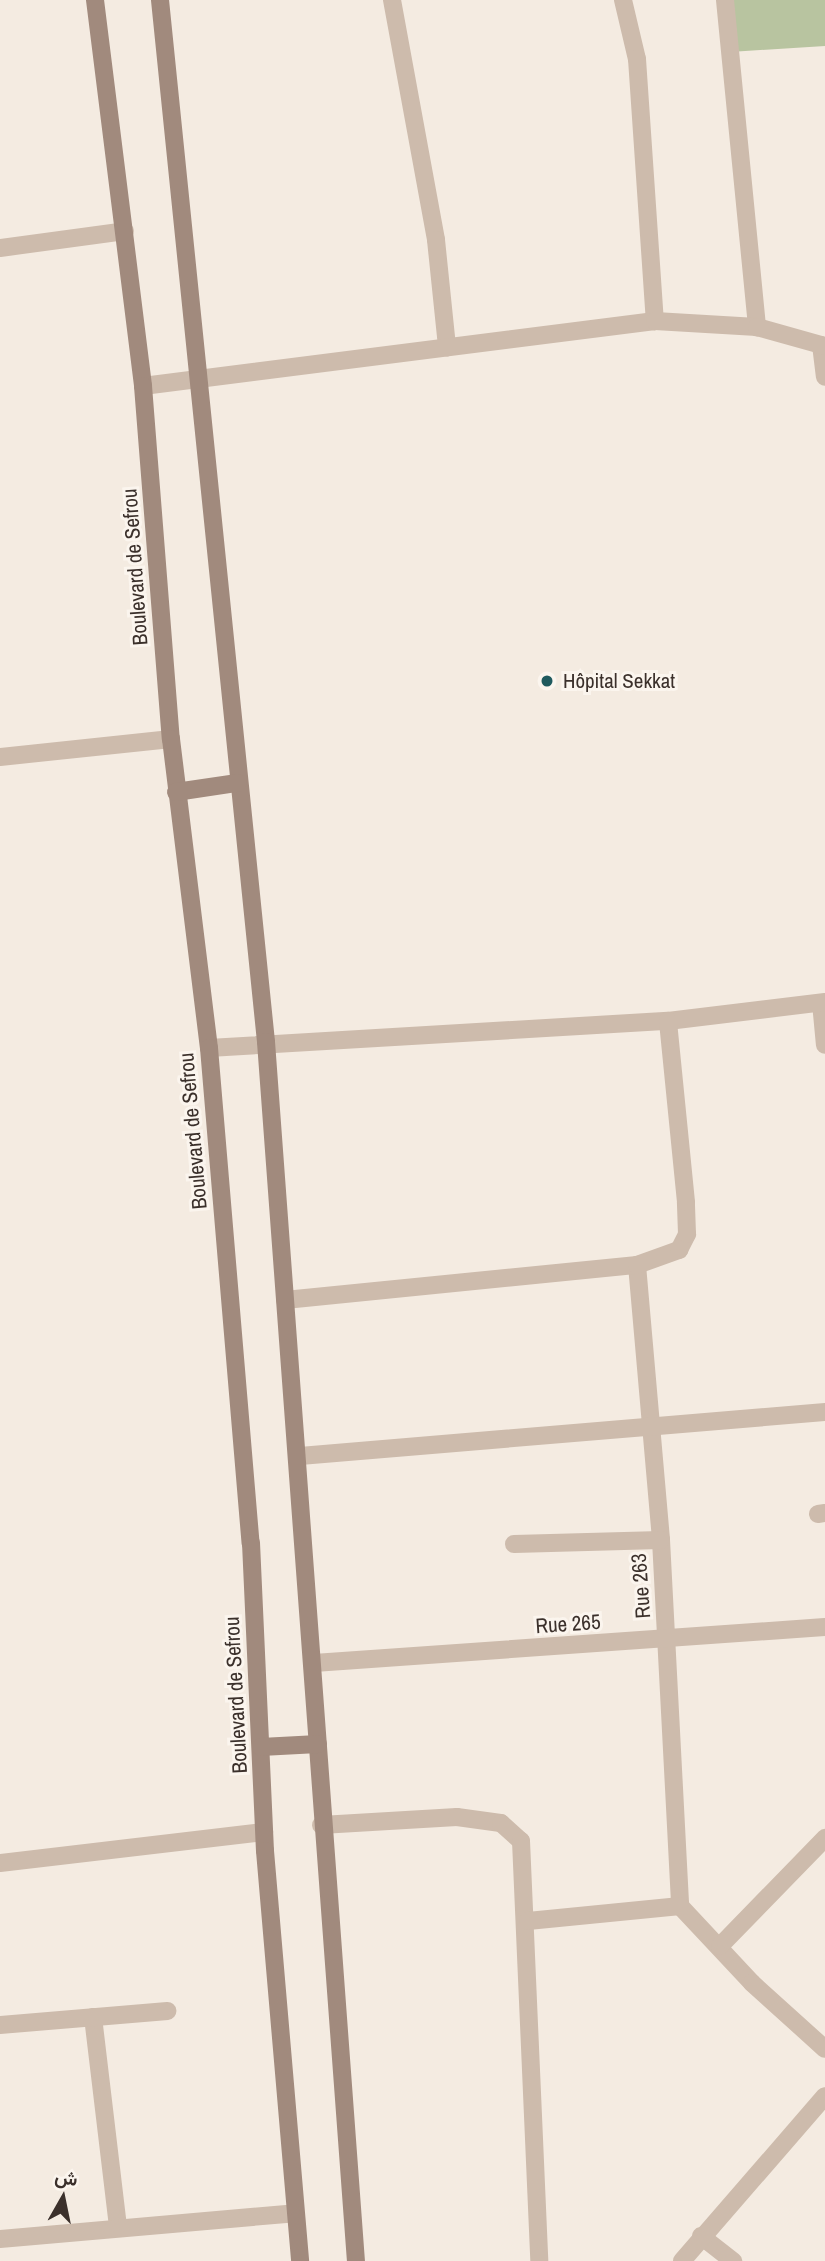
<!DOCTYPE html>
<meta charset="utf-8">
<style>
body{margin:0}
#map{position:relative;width:825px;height:2261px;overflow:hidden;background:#f4ebe1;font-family:"Archivo Narrow",Vazirmatn,sans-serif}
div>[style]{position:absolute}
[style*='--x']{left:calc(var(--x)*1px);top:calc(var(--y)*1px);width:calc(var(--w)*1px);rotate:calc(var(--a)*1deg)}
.green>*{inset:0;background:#b8c4a0}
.street>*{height:18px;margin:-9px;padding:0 9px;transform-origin:9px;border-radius:9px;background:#cdbbac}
.secondary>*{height:18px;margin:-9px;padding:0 9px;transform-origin:9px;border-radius:9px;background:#a18a7d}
.dots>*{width:19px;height:19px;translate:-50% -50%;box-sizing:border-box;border:4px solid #fbf5ee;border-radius:50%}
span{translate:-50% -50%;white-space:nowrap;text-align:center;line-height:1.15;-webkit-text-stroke:6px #fbf5ee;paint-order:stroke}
.street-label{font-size:21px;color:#3b302b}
.poi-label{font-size:21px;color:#3b302b}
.left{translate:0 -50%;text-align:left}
.north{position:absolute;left:28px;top:2163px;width:70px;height:70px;-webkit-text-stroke:5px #fbf5ee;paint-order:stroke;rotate:9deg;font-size:19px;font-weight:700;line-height:28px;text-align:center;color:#3b302b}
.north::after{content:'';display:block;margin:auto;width:24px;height:32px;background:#3b302b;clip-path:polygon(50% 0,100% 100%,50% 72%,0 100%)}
</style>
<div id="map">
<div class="green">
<div style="clip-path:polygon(726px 0,825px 0,825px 46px,730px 52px)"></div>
</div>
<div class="street">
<div style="--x:392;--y:0;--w:244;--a:79.6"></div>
<div style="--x:436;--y:240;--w:108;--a:84.1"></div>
<div style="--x:623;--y:0;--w:61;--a:76.7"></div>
<div style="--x:637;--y:59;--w:263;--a:86.1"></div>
<div style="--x:725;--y:0;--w:329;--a:84.4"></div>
<div style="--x:0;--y:248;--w:126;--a:-7.7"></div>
<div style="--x:821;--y:345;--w:32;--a:83"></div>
<div style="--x:143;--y:386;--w:516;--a:-7.24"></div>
<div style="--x:655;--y:321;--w:102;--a:3.4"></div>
<div style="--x:757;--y:327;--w:71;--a:15.6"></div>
<div style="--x:0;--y:757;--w:172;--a:-6"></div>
<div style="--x:821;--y:1003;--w:42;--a:84.6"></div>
<div style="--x:209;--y:1048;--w:460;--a:-3.4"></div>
<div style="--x:668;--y:1021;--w:158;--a:-6.9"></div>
<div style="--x:637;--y:1265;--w:276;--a:85"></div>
<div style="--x:661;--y:1540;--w:366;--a:87"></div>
<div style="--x:285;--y:1300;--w:354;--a:-5.7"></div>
<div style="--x:637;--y:1265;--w:45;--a:-19.7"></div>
<div style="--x:679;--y:1250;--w:18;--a:-63"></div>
<div style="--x:687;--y:1234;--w:32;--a:-92"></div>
<div style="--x:686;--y:1202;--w:182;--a:-95.7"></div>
<div style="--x:300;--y:1456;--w:527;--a:-4.79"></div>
<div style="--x:818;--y:1514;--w:7;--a:-8"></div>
<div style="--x:514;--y:1544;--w:147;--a:-1.6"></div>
<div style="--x:314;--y:1663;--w:512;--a:-4.03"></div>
<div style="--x:321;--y:1825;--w:136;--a:-3.4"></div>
<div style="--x:457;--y:1817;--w:44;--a:7.8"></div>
<div style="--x:501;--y:1823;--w:27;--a:42"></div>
<div style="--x:521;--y:1841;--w:420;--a:87.5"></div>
<div style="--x:0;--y:1863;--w:266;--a:-6.7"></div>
<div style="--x:680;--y:1906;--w:105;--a:46.9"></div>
<div style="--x:752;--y:1983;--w:98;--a:42.1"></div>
<div style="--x:528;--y:1921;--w:153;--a:-5.6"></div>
<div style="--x:720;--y:1946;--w:151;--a:-45.8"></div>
<div style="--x:93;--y:2017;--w:212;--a:83.2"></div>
<div style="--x:0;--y:2025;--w:168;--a:-4.8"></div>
<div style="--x:701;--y:2236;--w:41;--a:38"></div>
<div style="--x:0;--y:2239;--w:296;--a:-5"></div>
<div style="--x:682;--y:2261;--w:218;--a:-49.1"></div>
</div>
<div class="secondary">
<div style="--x:95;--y:0;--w:389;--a:82.9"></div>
<div style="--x:143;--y:386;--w:354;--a:85.5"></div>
<div style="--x:171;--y:739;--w:311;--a:83"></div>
<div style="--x:209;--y:1048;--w:497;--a:85.2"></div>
<div style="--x:251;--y:1543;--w:308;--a:87.4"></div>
<div style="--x:265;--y:1851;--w:411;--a:85.1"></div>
<div style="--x:160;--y:0;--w:1047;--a:84.19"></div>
<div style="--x:266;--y:1042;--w:1222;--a:85.78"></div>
<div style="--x:176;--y:792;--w:62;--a:-8.4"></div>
<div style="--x:261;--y:1747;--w:57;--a:-3"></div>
</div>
<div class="dots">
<div style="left:547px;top:681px;background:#1f5a5e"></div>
</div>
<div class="street-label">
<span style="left:135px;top:567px;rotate:-94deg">Boulevard de Sefrou</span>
<span style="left:193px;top:1131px;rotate:-95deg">Boulevard de Sefrou</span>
<span style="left:641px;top:1586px;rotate:-94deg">Rue 263</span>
<span style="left:568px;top:1624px;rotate:-4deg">Rue 265</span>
<span style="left:236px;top:1695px;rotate:-93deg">Boulevard de Sefrou</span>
</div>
<div class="poi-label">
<span class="left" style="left:563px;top:681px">Hôpital Sekkat</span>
</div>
<div class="north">ش</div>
</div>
